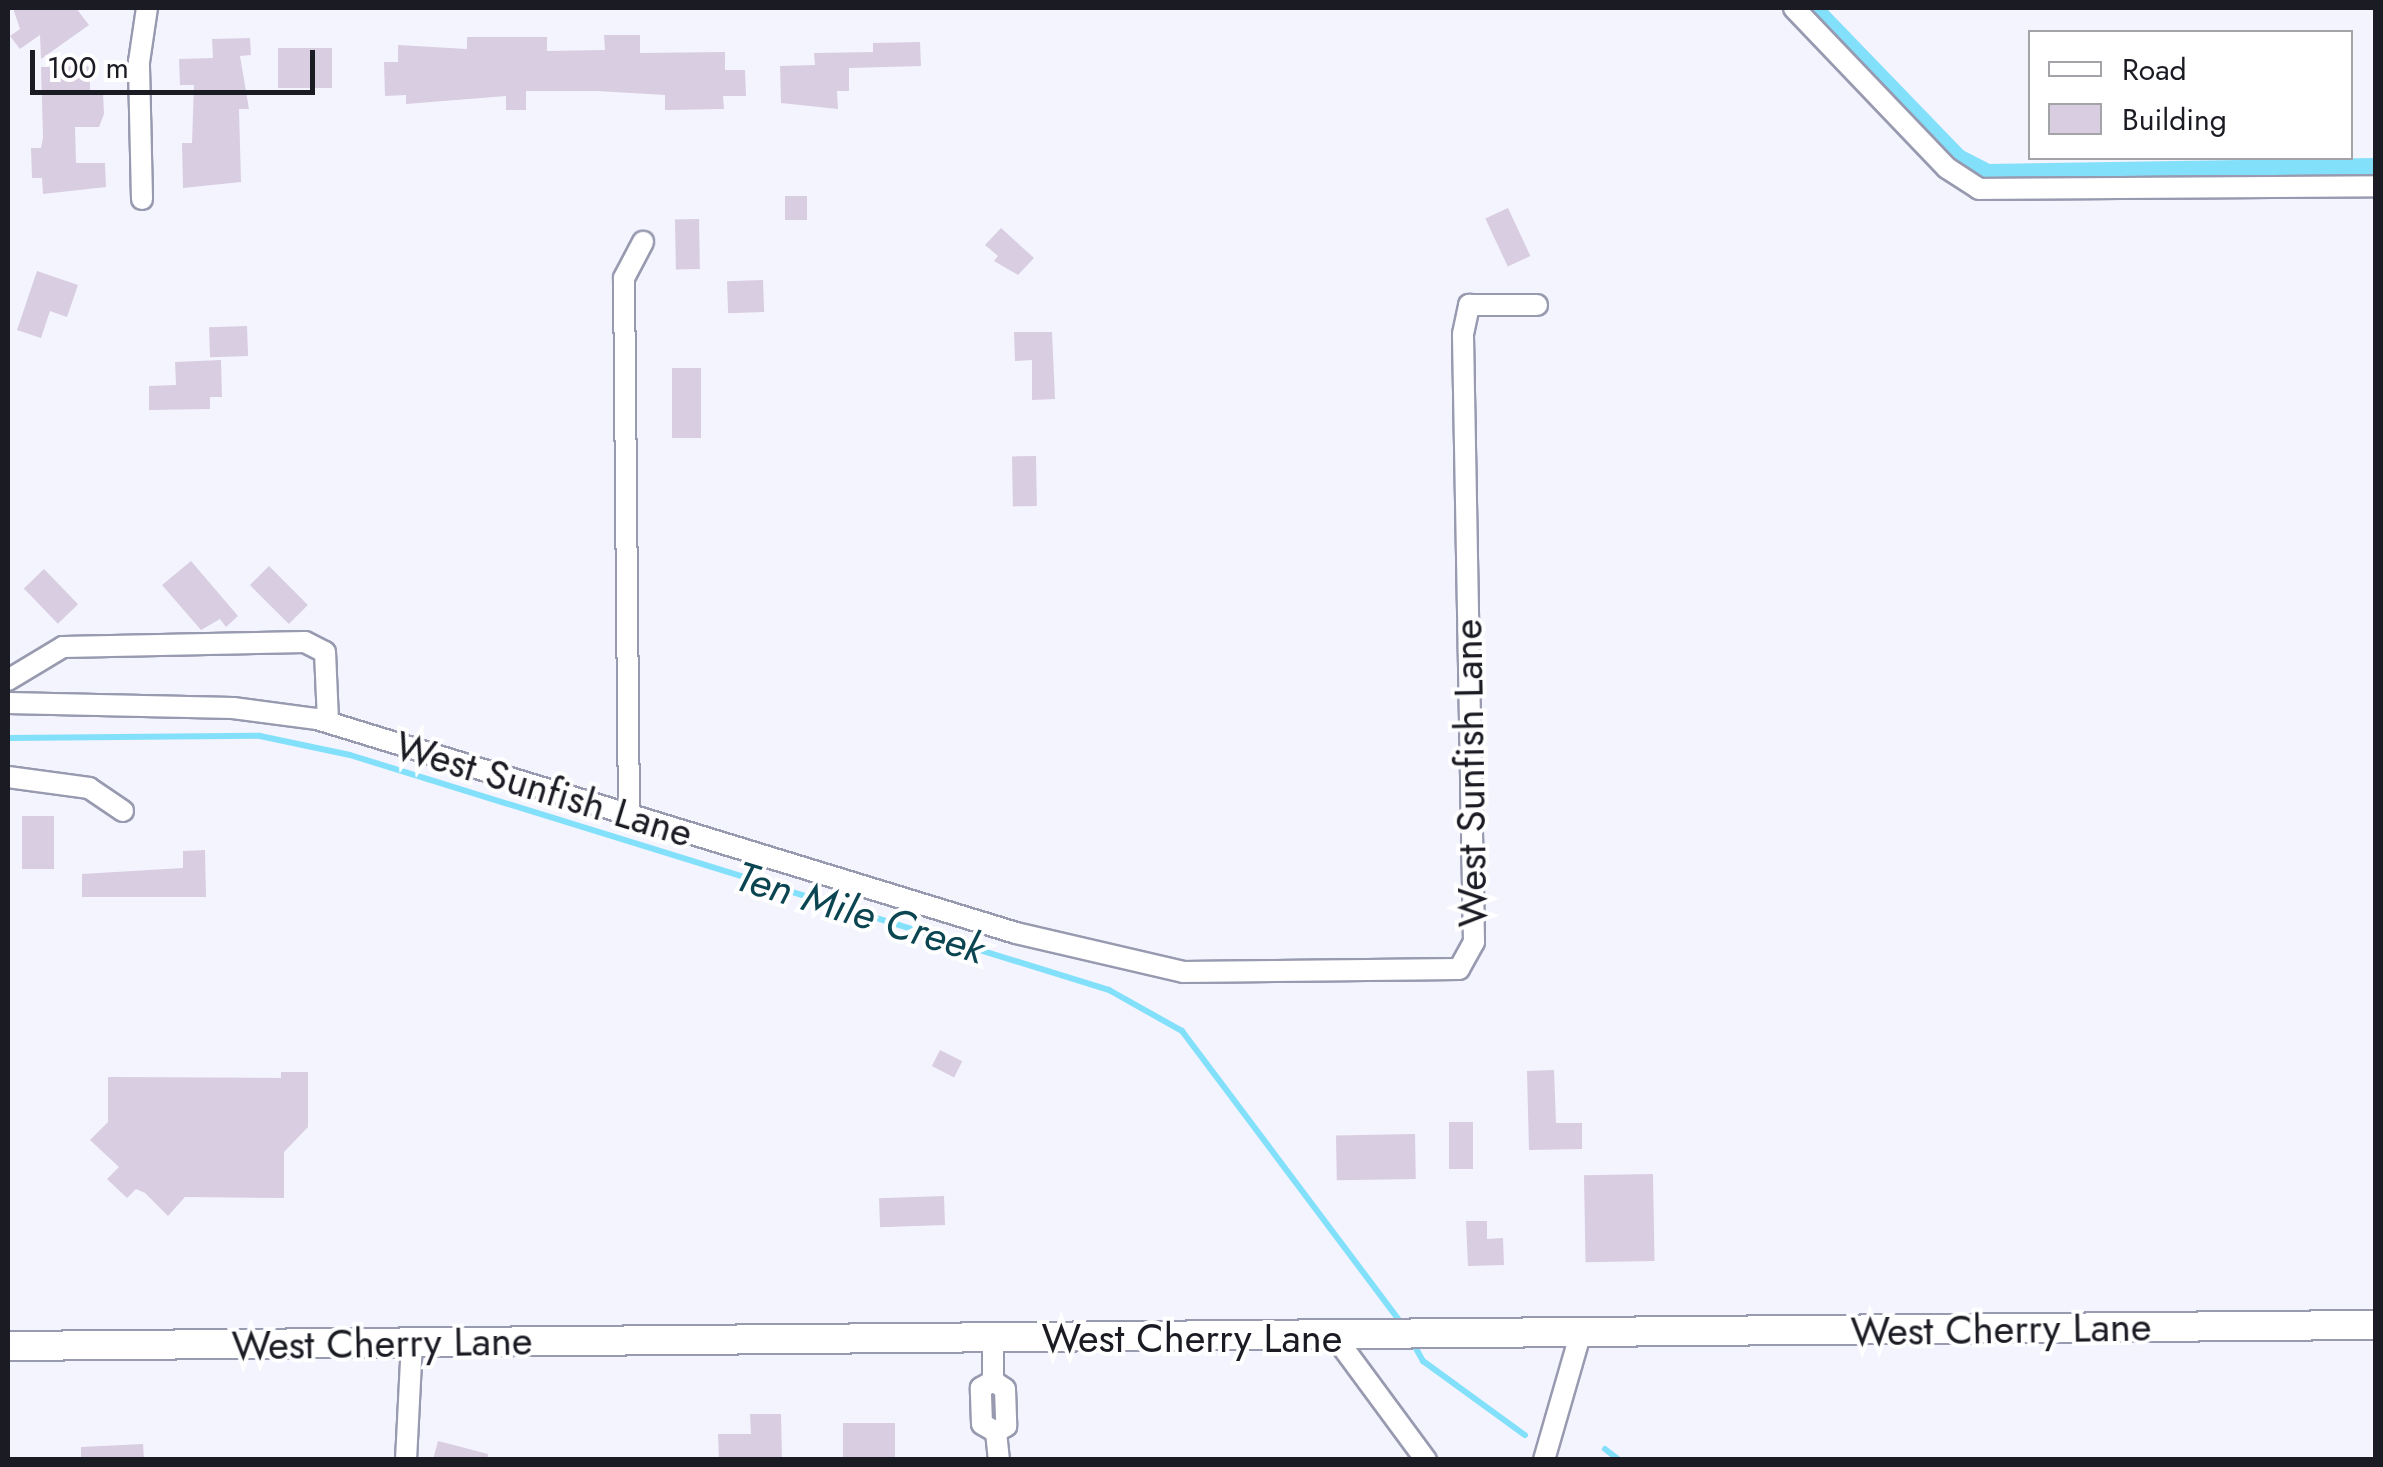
<!DOCTYPE html>
<style>
body{margin:0}
#map{position:relative;width:2383px;height:1467px;overflow:hidden;background:#f3f4fe;font-family:Jost,sans-serif}
div>[style]{position:absolute}
[style*='--x']{left:calc(var(--x)*1px);top:calc(var(--y)*1px);width:calc(var(--w)*1px);rotate:calc(var(--a)*1deg)}
.stream>*{height:6px;margin:-3px;padding:0 3px;transform-origin:3px;border-radius:3px;background:#83e0fa}
.canal>*{height:20px;margin:-10px;padding:0 10px;transform-origin:10px;border-radius:10px;background:#83e0fa}
.building>*{inset:0;background:#d9cde1;transform-origin:0 0}
.roads{filter:drop-shadow(2px 0 #989ab0) drop-shadow(-2px 0 #989ab0) drop-shadow(0 2px #989ab0) drop-shadow(0 -2px #989ab0)}
.minor>*{height:20px;margin:-10px;padding:0 10px;transform-origin:10px;border-radius:10px;background:#fff}
.major>*{height:28px;margin:-14px;padding:0 14px;transform-origin:14px;border-radius:14px;background:#fff}
span{translate:-50% -50%;white-space:nowrap;text-align:center;line-height:1.15;-webkit-text-stroke:8px #fff;paint-order:stroke}
.street-label{font-size:40px;color:#1a1b23}
.water-label{font-size:42px;color:#0b4552;font-style:italic}
.frame{position:absolute;inset:0;border:10px solid #1a1b23;pointer-events:none}
.legend{position:absolute;left:2028px;top:30px;width:325px;height:130px;box-sizing:border-box;background:#fff;border:2px solid #a3a4a7;margin:0;padding:12px 18px;list-style:none;font-size:30px;color:#1a1b23}
.legend li{display:flex;align-items:center;gap:20px;height:50px}
.legend b{width:50px;border:2px solid #a3a4a7}
.scale{position:absolute;left:30px;top:50px;width:285px;height:45px;box-sizing:border-box;border:5px solid #1a1b23;border-top:0;padding-left:12px;font-size:30px;line-height:35px;white-space:nowrap;color:#1a1b23;-webkit-text-stroke:8px #fff;paint-order:stroke}
</style>
<div id="map">
<div class="stream">
<div style="--x:8;--y:738;--w:252;--a:-0.5"></div>
<div style="--x:260;--y:736;--w:92;--a:11.9"></div>
<div style="--x:350;--y:755;--w:795;--a:17.2"></div>
<div style="--x:1109;--y:990;--w:84;--a:29.3"></div>
<div style="--x:1182;--y:1031;--w:366;--a:53.1"></div>
<div style="--x:1413;--y:1343;--w:21;--a:61"></div>
<div style="--x:1423;--y:1361;--w:126;--a:36"></div>
<div style="--x:1605;--y:1449;--w:18;--a:38"></div>
</div>
<div class="canal">
<div style="--x:1812;--y:8;--w:210;--a:46"></div>
<div style="--x:1958;--y:159;--w:34;--a:27"></div>
<div style="--x:1988;--y:174;--w:388;--a:-0.9"></div>
</div>
<div class="building">
<div style="clip-path:polygon(13px 8px,76px 8px,89px 25px,41px 59px,40px 35px,20px 49px,10px 36px,20px 29px)"></div>
<div style="clip-path:polygon(604px 35px,640px 35px,640px 53px,725px 52px,725px 70px,745px 70px,746px 96px,723px 96px,724px 109px,665px 110px,665px 95px,597px 91px,526px 91px,526px 110px,506px 110px,506px 96px,406px 104px,406px 95px,385px 96px,384px 62px,398px 62px,398px 45px,467px 49px,467px 37px,547px 37px,547px 51px,605px 50px)"></div>
<div style="clip-path:polygon(250px 38px,251px 55px,240px 56px,249px 109px,239px 109px,241px 182px,183px 188px,182px 143px,192px 143px,194px 85px,180px 85px,179px 59px,213px 58px,212px 39px)"></div>
<div style="clip-path:polygon(920px 42px,921px 66px,849px 68px,849px 91px,837px 91px,838px 109px,781px 103px,780px 66px,815px 65px,814px 53px,873px 52px,873px 43px)"></div>
<div style="left:332px;top:48px;width:40px;height:54px;rotate:90deg"></div>
<div style="clip-path:polygon(90px 66px,90px 92px,103px 92px,104px 114px,99px 127px,75px 127px,76px 163px,105px 163px,106px 187px,43px 194px,42px 178px,32px 178px,31px 148px,41px 148px,43px 137px,41px 67px)"></div>
<div style="left:785px;top:196px;width:22px;height:24px"></div>
<div style="left:1508px;top:208px;width:53px;height:25px;rotate:65deg"></div>
<div style="left:699px;top:219px;width:50px;height:24px;rotate:89deg"></div>
<div style="clip-path:polygon(1001px 228px,1034px 258px,1018px 275px,994px 261px,998px 256px,985px 245px)"></div>
<div style="clip-path:polygon(37px 271px,78px 285px,67px 317px,50px 311px,41px 338px,17px 330px)"></div>
<div style="left:763px;top:280px;width:32px;height:36px;rotate:88deg"></div>
<div style="left:247px;top:326px;width:30px;height:38px;rotate:88deg"></div>
<div style="clip-path:polygon(1014px 332px,1052px 332px,1055px 399px,1032px 400px,1032px 360px,1015px 361px)"></div>
<div style="clip-path:polygon(221px 360px,222px 397px,210px 397px,210px 409px,149px 410px,149px 386px,176px 385px,175px 362px)"></div>
<div style="left:672px;top:368px;width:29px;height:70px"></div>
<div style="left:1036px;top:456px;width:50px;height:24px;rotate:89deg"></div>
<div style="clip-path:polygon(191px 561px,238px 616px,226px 627px,220px 619px,201px 630px,162px 585px)"></div>
<div style="left:269px;top:566px;width:55px;height:27px;rotate:45deg"></div>
<div style="left:44px;top:569px;width:49px;height:28px;rotate:46deg"></div>
<div style="left:22px;top:816px;width:32px;height:53px"></div>
<div style="clip-path:polygon(205px 850px,206px 897px,82px 897px,82px 874px,183px 868px,183px 851px)"></div>
<div style="left:940px;top:1050px;width:25px;height:18px;rotate:27deg"></div>
<div style="clip-path:polygon(1554px 1070px,1556px 1123px,1582px 1123px,1582px 1149px,1529px 1150px,1527px 1071px)"></div>
<div style="clip-path:polygon(281px 1072px,308px 1072px,308px 1127px,284px 1152px,284px 1198px,185px 1197px,168px 1216px,145px 1193px,136px 1189px,127px 1198px,107px 1179px,119px 1167px,90px 1140px,108px 1122px,108px 1077px,281px 1078px)"></div>
<div style="left:1449px;top:1122px;width:24px;height:47px"></div>
<div style="left:1415px;top:1134px;width:45px;height:79px;rotate:89deg"></div>
<div style="left:1653px;top:1174px;width:87px;height:69px;rotate:89deg"></div>
<div style="left:944px;top:1196px;width:29px;height:65px;rotate:88deg"></div>
<div style="clip-path:polygon(1466px 1221px,1487px 1221px,1487px 1239px,1503px 1238px,1504px 1265px,1468px 1266px)"></div>
<div style="clip-path:polygon(750px 1414px,781px 1414px,782px 1460px,719px 1460px,718px 1434px,751px 1434px)"></div>
<div style="left:895px;top:1423px;width:37px;height:52px;rotate:90deg"></div>
<div style="clip-path:polygon(438px 1441px,488px 1454px,487px 1460px,433px 1460px)"></div>
<div style="clip-path:polygon(143px 1444px,144px 1460px,81px 1460px,81px 1447px)"></div>
</div>
<div class="roads">
<div class="minor">
<div style="--x:1794;--y:8;--w:221;--a:46.3"></div>
<div style="--x:1947;--y:168;--w:38;--a:33"></div>
<div style="--x:1979;--y:189;--w:397;--a:-0.4"></div>
<div style="--x:142;--y:199;--w:137;--a:-91.3"></div>
<div style="--x:139;--y:62;--w:55;--a:-81.6"></div>
<div style="--x:8;--y:680;--w:64;--a:-31"></div>
<div style="--x:63;--y:647;--w:242;--a:-1.2"></div>
<div style="--x:305;--y:642;--w:22;--a:27"></div>
<div style="--x:325;--y:652;--w:70;--a:87.5"></div>
<div style="--x:8;--y:703;--w:225;--a:1.3"></div>
<div style="--x:233;--y:708;--w:85;--a:7.5"></div>
<div style="--x:317;--y:719;--w:731;--a:17.02"></div>
<div style="--x:1016;--y:933;--w:171;--a:13.1"></div>
<div style="--x:1183;--y:972;--w:276;--a:-0.6"></div>
<div style="--x:1459;--y:969;--w:31;--a:-61"></div>
<div style="--x:1474;--y:942;--w:608;--a:-91.04"></div>
<div style="--x:1463;--y:334;--w:30;--a:-78"></div>
<div style="--x:1469;--y:305;--w:68;--a:0"></div>
<div style="--x:8;--y:777;--w:82;--a:7.7"></div>
<div style="--x:89;--y:788;--w:41;--a:34.1"></div>
<div style="--x:629;--y:817;--w:539;--a:-90.53"></div>
<div style="--x:624;--y:278;--w:41;--a:-62.2"></div>
<div style="--x:993;--y:1338;--w:43;--a:90"></div>
<div style="--x:1336;--y:1338;--w:152;--a:53.6"></div>
<div style="--x:993;--y:1381;--w:14;--a:34"></div>
<div style="--x:1005;--y:1389;--w:37;--a:88"></div>
<div style="--x:1006;--y:1426;--w:12;--a:149"></div>
<div style="--x:996;--y:1432;--w:16;--a:-150"></div>
<div style="--x:982;--y:1424;--w:36;--a:-92"></div>
<div style="--x:981;--y:1388;--w:14;--a:-30"></div>
<div style="--x:996;--y:1432;--w:28;--a:84"></div>
<div style="--x:406;--y:1460;--w:118;--a:-87.1"></div>
<div style="--x:1544;--y:1460;--w:130;--a:-73.9"></div>
</div>
<div class="major">
<div style="--x:8;--y:1346;--w:2368;--a:-0.51"></div>
</div>
</div>
<div class="street-label">
<span style="left:1470px;top:773px;rotate:-91deg">West Sunfish Lane</span>
<span style="left:544px;top:789px;rotate:17deg">West Sunfish Lane</span>
<span style="left:2001px;top:1329px;rotate:-1deg">West Cherry Lane</span>
<span style="left:1192px;top:1338px">West Cherry Lane</span>
<span style="left:382px;top:1343px;rotate:-1deg">West Cherry Lane</span>
</div>
<div class="water-label">
<span style="left:860px;top:913px;rotate:17deg">Ten Mile Creek</span>
</div>
<div class="frame"></div>
<ul class="legend">
<li><b style="height:12px;background:#fff"></b>Road</li>
<li><b style="height:28px;background:#d9cde1"></b>Building</li>
</ul>
<div class="scale">100 m</div>
</div>
